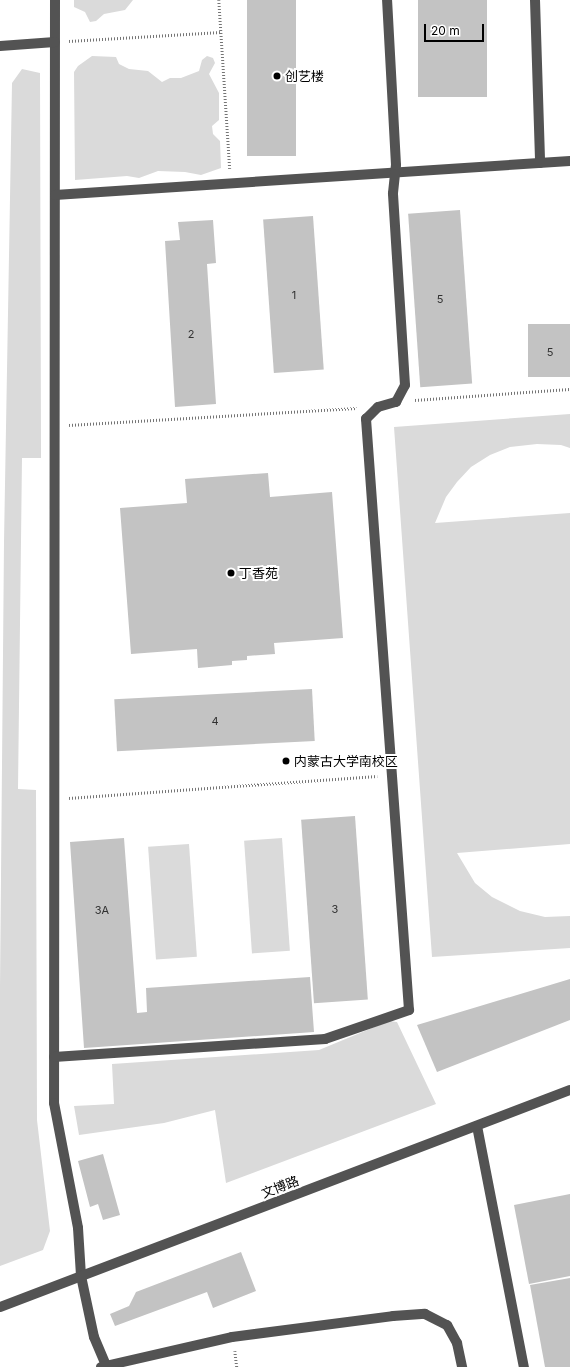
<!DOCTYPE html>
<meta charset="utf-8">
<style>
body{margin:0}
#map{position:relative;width:570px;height:1367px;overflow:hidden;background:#fff;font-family:Inter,"Noto Sans SC",sans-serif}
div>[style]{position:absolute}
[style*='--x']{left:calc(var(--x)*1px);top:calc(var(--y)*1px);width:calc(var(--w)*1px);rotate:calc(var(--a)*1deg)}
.green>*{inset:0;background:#dadada;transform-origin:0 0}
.building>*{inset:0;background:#c3c3c3;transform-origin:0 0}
.path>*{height:2.5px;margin-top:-1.25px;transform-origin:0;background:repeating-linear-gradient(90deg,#757575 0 1px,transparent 0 3px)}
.minor>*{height:10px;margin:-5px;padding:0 5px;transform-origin:5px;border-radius:5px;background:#535353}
.dots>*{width:11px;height:11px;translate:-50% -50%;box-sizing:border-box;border:2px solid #fff;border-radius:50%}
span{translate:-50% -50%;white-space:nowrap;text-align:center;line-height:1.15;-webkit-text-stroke:4px #fff;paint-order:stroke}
.number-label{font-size:11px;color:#313131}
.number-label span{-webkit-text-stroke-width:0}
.poi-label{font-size:13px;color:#000}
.left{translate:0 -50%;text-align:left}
.street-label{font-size:13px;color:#000}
.scale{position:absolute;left:424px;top:24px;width:60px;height:18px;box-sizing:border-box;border:2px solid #000;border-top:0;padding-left:5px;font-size:12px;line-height:14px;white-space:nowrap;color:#000;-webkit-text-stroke:3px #fff;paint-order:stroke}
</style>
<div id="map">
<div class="green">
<div style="clip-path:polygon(74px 0,133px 0,125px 10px,104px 14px,96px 21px,90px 22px,85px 12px,74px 7px)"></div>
<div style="clip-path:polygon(92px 56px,116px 57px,119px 64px,129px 69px,148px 71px,162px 82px,170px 78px,181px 78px,199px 71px,202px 60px,207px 56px,213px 58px,215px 63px,209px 74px,219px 93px,219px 120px,212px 126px,213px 134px,220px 141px,221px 168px,201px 175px,185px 172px,158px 171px,139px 178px,127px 176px,75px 180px,74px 72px,78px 66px)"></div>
<div style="clip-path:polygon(22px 69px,40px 73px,41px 458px,22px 458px,18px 789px,36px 790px,37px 1120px,50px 1231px,43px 1250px,0 1266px,0 988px,4px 542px,12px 83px)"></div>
<div style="clip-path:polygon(570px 414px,570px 448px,561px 445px,537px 444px,510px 447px,490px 455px,471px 467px,457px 482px,446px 497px,435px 523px,570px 513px,570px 844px,457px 853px,475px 883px,492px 897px,520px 911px,545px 917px,570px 916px,570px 948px,432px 957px,394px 427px)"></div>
<div style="left:282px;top:838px;width:113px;height:38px;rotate:86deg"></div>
<div style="left:189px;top:844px;width:113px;height:41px;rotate:86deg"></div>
<div style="clip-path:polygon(389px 1021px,397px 1022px,436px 1104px,226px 1183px,215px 1110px,164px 1123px,79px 1135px,74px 1106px,114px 1104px,112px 1064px,319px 1050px)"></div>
</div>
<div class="building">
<div style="left:247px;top:0;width:49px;height:156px"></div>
<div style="left:418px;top:0;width:69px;height:97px"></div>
<div style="left:460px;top:210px;width:174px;height:52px;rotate:86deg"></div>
<div style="left:313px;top:216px;width:154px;height:50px;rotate:86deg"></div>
<div style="clip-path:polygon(213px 220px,216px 263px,207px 264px,216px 404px,175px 407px,165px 241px,180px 240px,178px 222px)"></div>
<div style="left:570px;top:324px;width:53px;height:42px;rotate:90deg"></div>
<div style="clip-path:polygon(268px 473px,270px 497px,332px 492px,343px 638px,274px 643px,275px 654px,247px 656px,247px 660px,232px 661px,232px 665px,198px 668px,197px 649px,131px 654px,120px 508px,187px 503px,185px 479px)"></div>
<div style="left:312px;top:689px;width:52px;height:198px;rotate:87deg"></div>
<div style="left:355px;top:816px;width:184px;height:54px;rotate:86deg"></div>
<div style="clip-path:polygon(124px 838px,137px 1013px,147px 1012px,146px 988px,310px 977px,314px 1032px,84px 1048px,70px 842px)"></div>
<div style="clip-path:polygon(570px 979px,570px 1020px,437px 1072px,417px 1025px)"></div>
<div style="clip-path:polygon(103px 1154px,120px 1215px,103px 1220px,98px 1204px,90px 1207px,78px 1161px)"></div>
<div style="clip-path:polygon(570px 1194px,570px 1276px,529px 1284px,514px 1205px)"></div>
<div style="clip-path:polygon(241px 1252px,256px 1291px,213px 1308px,207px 1292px,115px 1326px,110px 1314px,129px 1306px,136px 1292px)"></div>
<div style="clip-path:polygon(570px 1278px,570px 1367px,545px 1367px,530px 1285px)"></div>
</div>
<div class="path">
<div style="--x:219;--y:0;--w:169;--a:86.3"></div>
<div style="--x:69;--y:41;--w:152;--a:-3.4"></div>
<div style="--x:415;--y:400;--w:155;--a:-4.1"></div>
<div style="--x:69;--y:425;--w:288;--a:-3.4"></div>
<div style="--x:69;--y:798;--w:309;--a:-4.1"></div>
<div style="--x:235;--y:1351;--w:16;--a:83"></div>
</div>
<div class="minor">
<div style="--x:55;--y:0;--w:1103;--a:90.05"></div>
<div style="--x:54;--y:1103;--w:127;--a:79.1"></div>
<div style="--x:78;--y:1228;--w:48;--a:86.4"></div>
<div style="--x:81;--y:1276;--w:62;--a:78"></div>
<div style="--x:94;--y:1337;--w:33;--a:67"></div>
<div style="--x:535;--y:0;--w:163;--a:88.2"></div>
<div style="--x:0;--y:46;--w:55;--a:-4.2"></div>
<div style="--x:55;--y:195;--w:516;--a:-3.78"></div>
<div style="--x:54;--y:1057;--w:272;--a:-3.8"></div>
<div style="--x:325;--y:1039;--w:89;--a:-19"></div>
<div style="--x:409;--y:1010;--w:593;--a:-94.16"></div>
<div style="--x:366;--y:419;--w:17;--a:-45"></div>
<div style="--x:378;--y:407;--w:19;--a:-16"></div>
<div style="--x:396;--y:402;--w:19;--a:-62"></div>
<div style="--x:405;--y:385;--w:192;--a:-93.6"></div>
<div style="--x:393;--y:193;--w:28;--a:-84"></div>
<div style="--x:396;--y:165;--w:165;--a:-93.1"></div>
<div style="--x:477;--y:1126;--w:246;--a:79"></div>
<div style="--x:0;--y:1307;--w:610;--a:-20.84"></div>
<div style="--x:101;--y:1367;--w:134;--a:-12.9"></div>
<div style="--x:232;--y:1337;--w:162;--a:-7.4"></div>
<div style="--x:393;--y:1316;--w:32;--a:-4"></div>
<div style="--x:425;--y:1314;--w:25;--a:27"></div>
<div style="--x:447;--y:1325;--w:21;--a:61"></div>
<div style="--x:457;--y:1343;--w:25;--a:78"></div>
</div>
<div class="dots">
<div style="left:277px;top:76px;background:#000"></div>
<div style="left:231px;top:573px;background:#000"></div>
<div style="left:286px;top:761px;background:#000"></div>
</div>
<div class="number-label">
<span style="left:294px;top:295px">1</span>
<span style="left:440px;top:299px">5</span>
<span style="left:191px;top:334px">2</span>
<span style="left:550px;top:352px">5</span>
<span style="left:215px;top:721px">4</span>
<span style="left:335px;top:909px">3</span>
<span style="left:102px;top:910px">3A</span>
</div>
<div class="poi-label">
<span class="left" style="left:285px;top:76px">创艺楼</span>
<span class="left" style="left:239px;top:573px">丁香苑</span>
<span class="left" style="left:294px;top:761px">内蒙古大学南校区</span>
</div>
<div class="street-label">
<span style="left:280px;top:1187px;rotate:-21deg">文博路</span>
</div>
<div class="scale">20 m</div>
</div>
